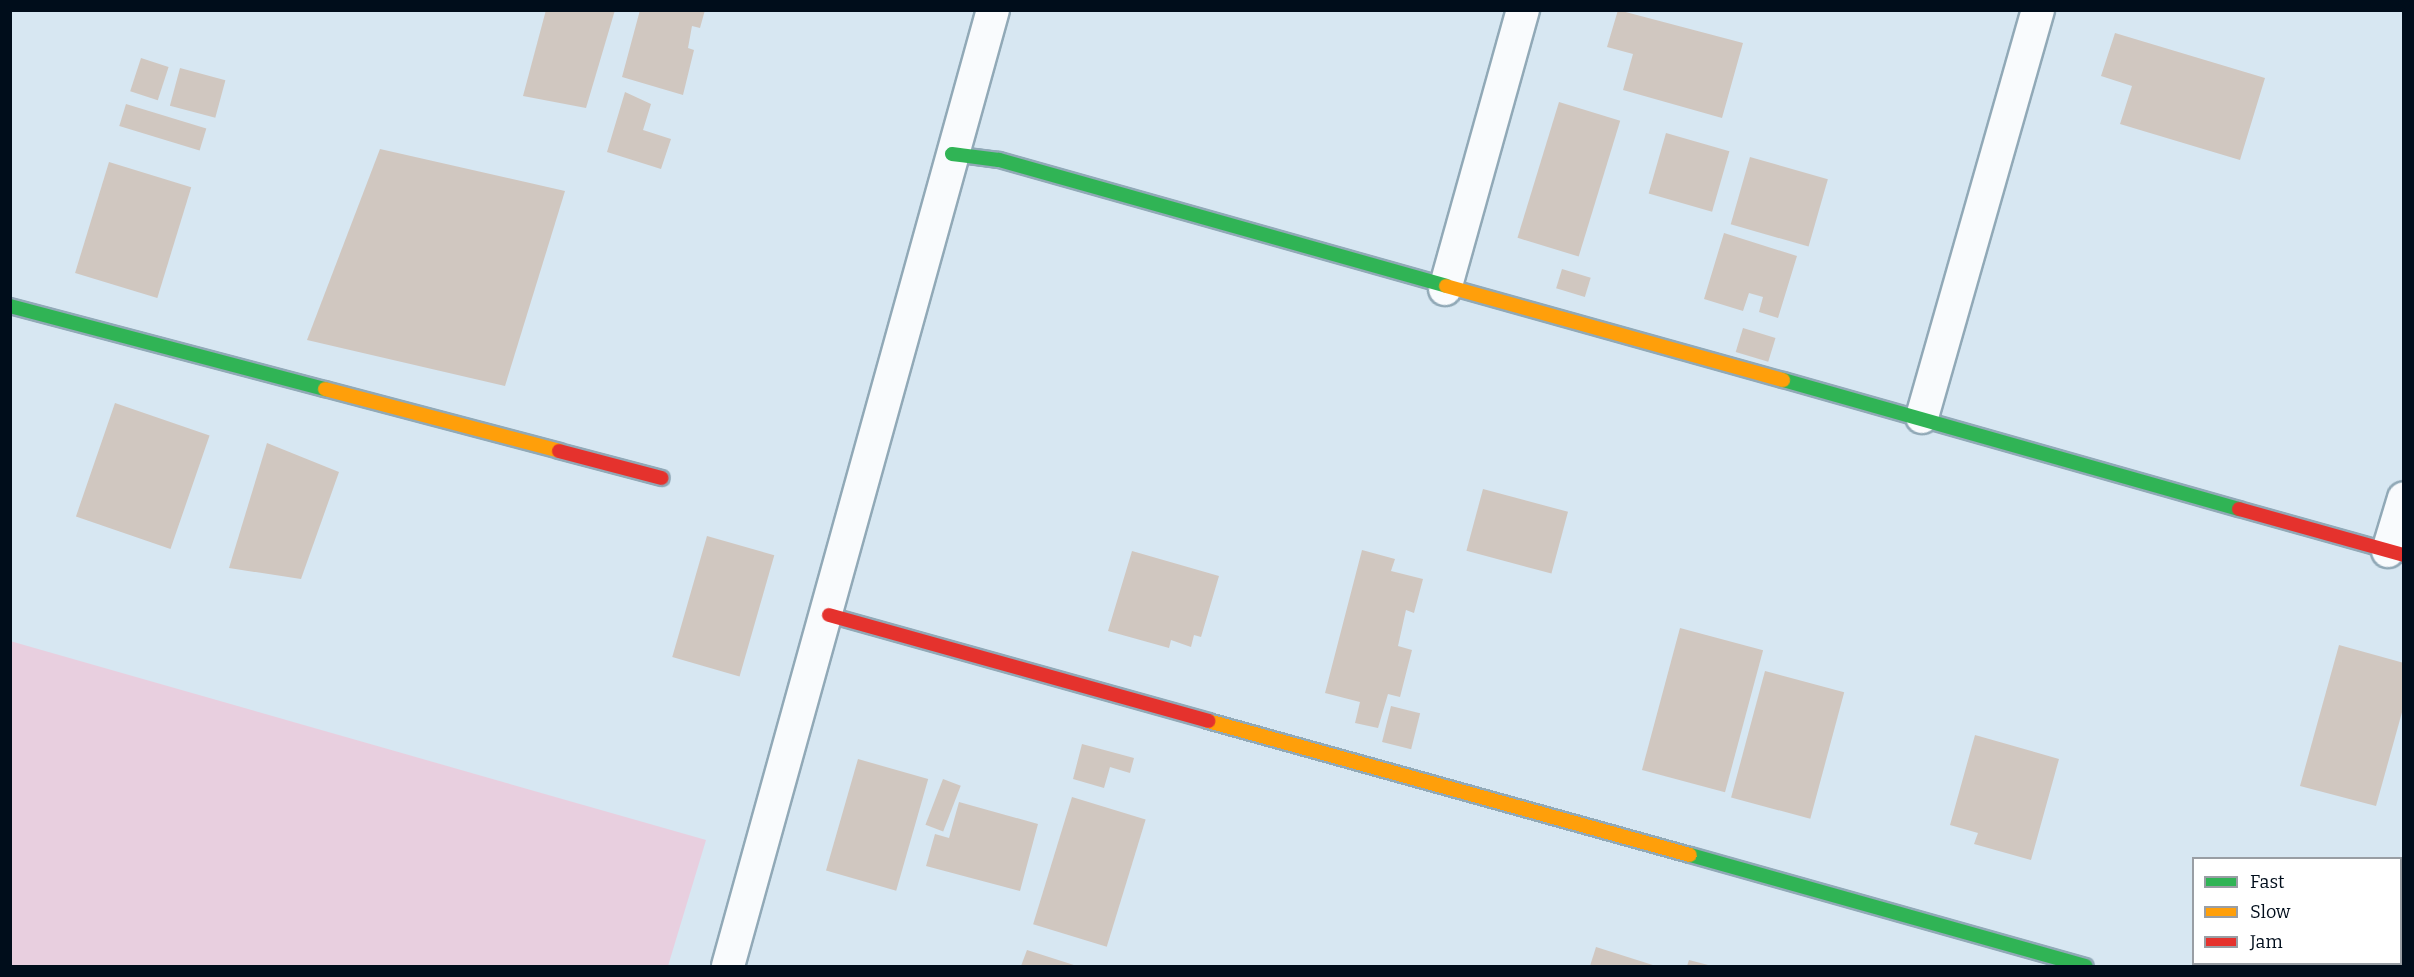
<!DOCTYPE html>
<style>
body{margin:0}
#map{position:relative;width:2414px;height:977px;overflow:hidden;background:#d7e7f2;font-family:Bitter,serif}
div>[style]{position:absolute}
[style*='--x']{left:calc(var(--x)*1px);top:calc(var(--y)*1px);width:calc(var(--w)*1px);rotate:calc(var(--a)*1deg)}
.green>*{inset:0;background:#e8cfdf}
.building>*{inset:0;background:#d0c7c0;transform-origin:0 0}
.roads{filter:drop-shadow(2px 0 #91a9b7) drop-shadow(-2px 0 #91a9b7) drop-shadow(0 2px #91a9b7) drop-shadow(0 -2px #91a9b7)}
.street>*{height:32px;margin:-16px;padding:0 16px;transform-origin:16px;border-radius:16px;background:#f9fbfd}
.fast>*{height:14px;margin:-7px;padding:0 7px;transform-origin:7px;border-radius:7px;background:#30b455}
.slow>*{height:14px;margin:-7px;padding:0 7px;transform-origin:7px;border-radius:7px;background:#ff9f0a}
.jam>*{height:14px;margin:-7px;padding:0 7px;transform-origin:7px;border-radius:7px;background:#e5322d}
span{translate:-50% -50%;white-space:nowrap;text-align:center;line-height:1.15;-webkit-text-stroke:6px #fff;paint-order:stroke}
.frame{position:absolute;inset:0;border:12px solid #000d1b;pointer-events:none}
.legend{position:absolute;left:2192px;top:857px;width:210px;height:108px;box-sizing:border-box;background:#fff;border:2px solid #999ea4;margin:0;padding:8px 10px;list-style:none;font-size:18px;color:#000d1b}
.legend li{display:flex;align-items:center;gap:12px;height:30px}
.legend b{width:30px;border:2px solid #999ea4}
</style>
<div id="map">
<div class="green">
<div style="clip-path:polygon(10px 641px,706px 840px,668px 966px,11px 966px)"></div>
</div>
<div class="building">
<div style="clip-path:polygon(546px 10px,615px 10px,586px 108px,523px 96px)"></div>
<div style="clip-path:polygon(640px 10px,705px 10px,700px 28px,692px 26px,688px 48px,694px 50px,683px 95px,622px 77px)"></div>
<div style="clip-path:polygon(1618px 10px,1743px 43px,1722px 118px,1623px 90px,1633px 54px,1607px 47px)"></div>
<div style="clip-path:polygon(2115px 33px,2265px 78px,2240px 160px,2120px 124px,2132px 86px,2101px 76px)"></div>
<div style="left:141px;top:58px;width:29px;height:35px;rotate:18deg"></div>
<div style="left:180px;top:68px;width:47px;height:39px;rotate:15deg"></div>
<div style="clip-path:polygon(625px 92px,651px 104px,643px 130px,671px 139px,661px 169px,607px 152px)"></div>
<div style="left:1559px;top:102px;width:64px;height:142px;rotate:17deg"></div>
<div style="left:126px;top:104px;width:84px;height:23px;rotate:17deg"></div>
<div style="left:1666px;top:133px;width:66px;height:63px;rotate:16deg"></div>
<div style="clip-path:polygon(380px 149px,565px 191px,505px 386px,307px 340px)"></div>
<div style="left:1750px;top:157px;width:81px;height:70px;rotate:16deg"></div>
<div style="left:109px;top:162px;width:86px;height:116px;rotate:17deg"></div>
<div style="clip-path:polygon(1724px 233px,1797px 256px,1778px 318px,1759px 312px,1763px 297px,1749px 293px,1743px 311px,1704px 299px)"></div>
<div style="left:1562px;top:269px;width:30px;height:20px;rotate:17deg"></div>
<div style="left:1743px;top:328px;width:34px;height:25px;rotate:17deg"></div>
<div style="left:115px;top:403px;width:100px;height:120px;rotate:19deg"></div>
<div style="clip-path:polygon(267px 443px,339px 472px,301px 579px,229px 568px)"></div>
<div style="left:1483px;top:489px;width:88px;height:64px;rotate:15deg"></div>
<div style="left:707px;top:536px;width:70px;height:126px;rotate:16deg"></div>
<div style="clip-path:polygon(1362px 550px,1395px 559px,1391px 571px,1423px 579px,1414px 613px,1406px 610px,1398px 646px,1412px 650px,1400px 697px,1388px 694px,1378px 728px,1355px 723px,1360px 702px,1325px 693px)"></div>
<div style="clip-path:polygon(1132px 551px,1219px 576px,1201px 637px,1194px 635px,1191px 647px,1171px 640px,1169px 648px,1108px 631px)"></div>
<div style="left:1680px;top:628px;width:86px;height:147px;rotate:15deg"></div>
<div style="clip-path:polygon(2339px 645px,2404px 663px,2404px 705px,2376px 806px,2300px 786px)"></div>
<div style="left:1765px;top:671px;width:82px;height:131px;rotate:15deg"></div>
<div style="left:1391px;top:706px;width:30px;height:37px;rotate:14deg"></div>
<div style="clip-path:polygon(1975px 735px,2059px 759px,2031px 860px,1974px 844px,1978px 833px,1950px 825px)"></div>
<div style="clip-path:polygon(1082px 744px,1134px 758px,1130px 773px,1110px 767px,1104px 788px,1073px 779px)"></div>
<div style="left:858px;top:759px;width:73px;height:116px;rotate:16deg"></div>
<div style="left:943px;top:779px;width:19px;height:49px;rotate:21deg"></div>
<div style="left:1072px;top:797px;width:77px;height:133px;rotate:17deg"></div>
<div style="clip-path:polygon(959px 802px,1038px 824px,1020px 891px,926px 866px,935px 834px,949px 838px)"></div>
<div style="clip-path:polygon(1596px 947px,1656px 966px,1590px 966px)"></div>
<div style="clip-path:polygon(1027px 950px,1077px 966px,1021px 966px)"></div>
<div style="clip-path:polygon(1689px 960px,1712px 966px,1687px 966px)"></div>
</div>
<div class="roads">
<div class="street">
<div style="--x:1445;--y:289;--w:290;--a:-74.4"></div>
<div style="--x:1922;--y:417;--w:423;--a:-74.1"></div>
<div style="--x:2388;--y:551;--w:55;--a:-73.2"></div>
<div style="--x:728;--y:966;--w:992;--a:-74.51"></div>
</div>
<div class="fast">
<div style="--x:952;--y:154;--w:47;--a:7.3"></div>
<div style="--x:999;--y:160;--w:464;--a:15.7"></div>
<div style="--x:10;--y:306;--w:326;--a:14.8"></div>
<div style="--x:1783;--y:380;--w:474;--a:15.8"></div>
<div style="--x:1690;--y:855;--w:411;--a:15.7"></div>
</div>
<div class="slow">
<div style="--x:1446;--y:286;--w:350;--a:15.6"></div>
<div style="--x:325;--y:389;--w:242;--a:14.8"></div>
<div style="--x:1208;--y:721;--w:500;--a:15.54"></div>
</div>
<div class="jam">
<div style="--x:559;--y:451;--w:106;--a:14.7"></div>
<div style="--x:2239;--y:509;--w:171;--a:15.6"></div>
<div style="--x:829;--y:615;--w:394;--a:15.6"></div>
</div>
</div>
<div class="frame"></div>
<ul class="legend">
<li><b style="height:8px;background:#30b455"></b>Fast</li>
<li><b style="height:8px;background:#ff9f0a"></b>Slow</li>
<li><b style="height:8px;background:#e5322d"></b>Jam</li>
</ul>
</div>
